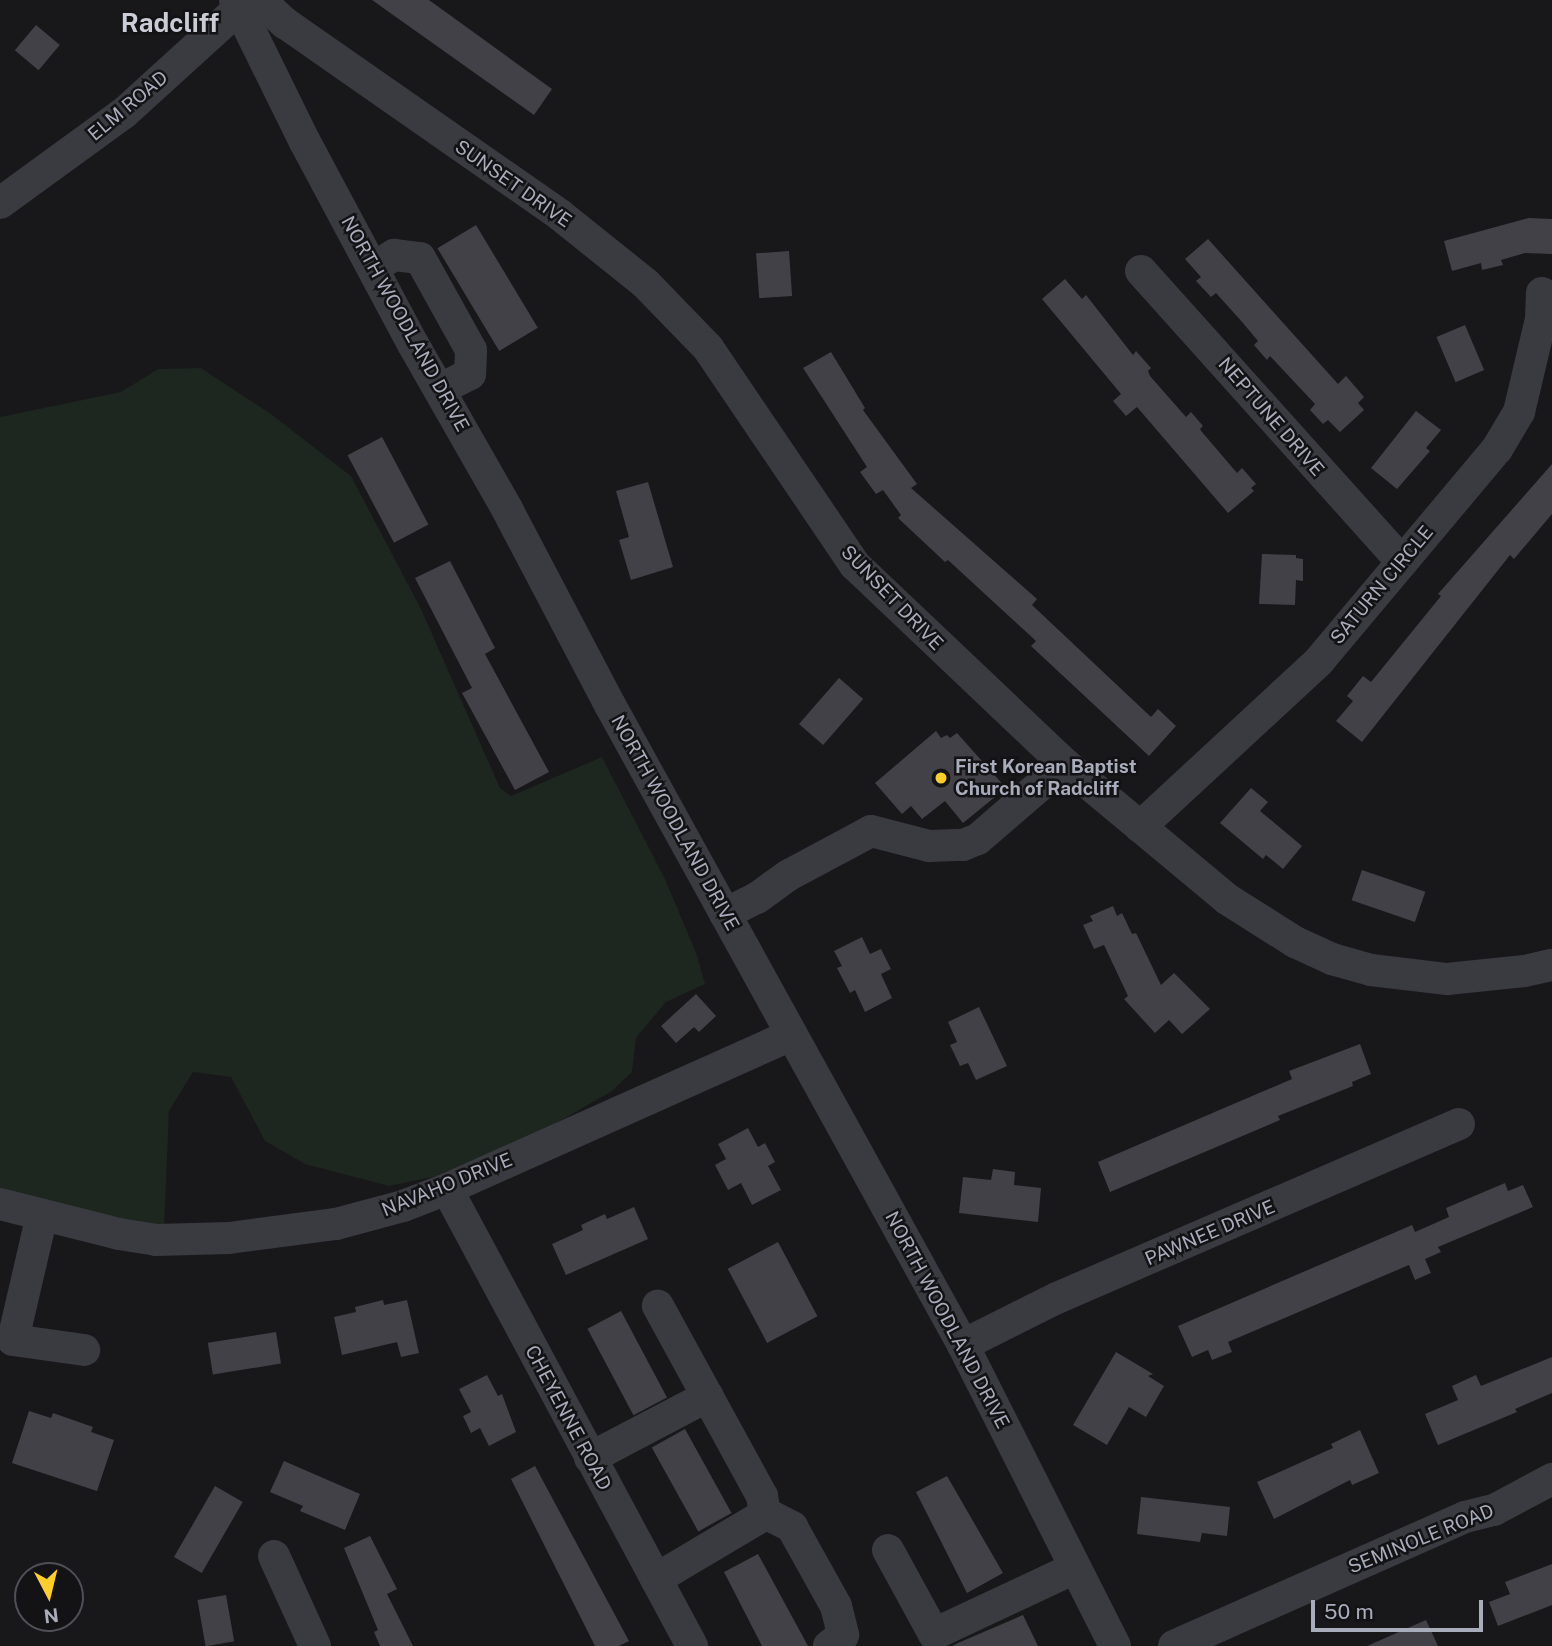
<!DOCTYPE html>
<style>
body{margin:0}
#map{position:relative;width:1552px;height:1646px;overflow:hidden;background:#18171a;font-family:"Public Sans",sans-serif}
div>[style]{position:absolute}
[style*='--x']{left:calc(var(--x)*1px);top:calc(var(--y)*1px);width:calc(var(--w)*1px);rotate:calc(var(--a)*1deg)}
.green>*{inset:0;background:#1d261f}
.building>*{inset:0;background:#424147;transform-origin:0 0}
.minor>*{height:32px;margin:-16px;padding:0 16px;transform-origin:16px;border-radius:16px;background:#3a3a41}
.dots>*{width:19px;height:19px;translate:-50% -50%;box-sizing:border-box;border:4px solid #131215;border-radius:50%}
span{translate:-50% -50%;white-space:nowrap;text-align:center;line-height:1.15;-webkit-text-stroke:5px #131215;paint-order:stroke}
.street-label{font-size:19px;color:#a8acbb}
.poi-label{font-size:19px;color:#a8acbb;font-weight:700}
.left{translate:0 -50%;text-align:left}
.district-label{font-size:26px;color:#caccd6;font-weight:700}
.north{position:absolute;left:14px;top:1562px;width:70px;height:70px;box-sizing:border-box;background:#131215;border:2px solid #4f5057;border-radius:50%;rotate:173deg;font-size:19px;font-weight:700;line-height:28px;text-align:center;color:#a8acbb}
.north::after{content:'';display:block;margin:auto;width:24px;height:32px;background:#ffce2a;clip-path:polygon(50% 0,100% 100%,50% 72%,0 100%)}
.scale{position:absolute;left:1311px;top:1600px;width:172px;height:32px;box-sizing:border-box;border:4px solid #a8acbb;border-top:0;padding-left:9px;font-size:21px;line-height:24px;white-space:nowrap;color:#a8acbb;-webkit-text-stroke:5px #131215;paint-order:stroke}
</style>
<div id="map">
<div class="green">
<div style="clip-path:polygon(201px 368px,271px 414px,351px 476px,421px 609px,500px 788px,511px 796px,602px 757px,665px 879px,697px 955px,705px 984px,666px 1002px,636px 1038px,632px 1072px,612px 1091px,541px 1132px,452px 1173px,389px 1186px,305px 1164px,265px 1141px,231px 1077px,193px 1072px,169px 1111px,164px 1228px,0 1190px,0 417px,121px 392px,158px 369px)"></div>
</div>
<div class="building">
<div style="clip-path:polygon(372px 0,429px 0,552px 89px,534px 115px)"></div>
<div style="left:36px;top:25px;width:31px;height:33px;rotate:40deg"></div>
<div style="clip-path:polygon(1529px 218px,1552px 219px,1552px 254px,1525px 253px,1501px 260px,1503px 265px,1482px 270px,1481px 263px,1452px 271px,1444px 241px)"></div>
<div style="left:476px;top:225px;width:120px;height:45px;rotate:59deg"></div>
<div style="clip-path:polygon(1208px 239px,1338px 384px,1346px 376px,1364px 397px,1358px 403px,1364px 410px,1340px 432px,1328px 420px,1323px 424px,1310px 410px,1315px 404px,1270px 356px,1267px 360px,1254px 345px,1258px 341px,1243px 323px,1216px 293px,1211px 297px,1196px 281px,1201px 277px,1185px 259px)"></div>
<div style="left:789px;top:251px;width:45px;height:33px;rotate:86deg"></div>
<div style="clip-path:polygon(1065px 279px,1082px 299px,1086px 295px,1133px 355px,1136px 351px,1151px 368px,1148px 371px,1150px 376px,1186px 417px,1191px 412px,1203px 426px,1200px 429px,1202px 432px,1237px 473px,1242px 468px,1256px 484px,1251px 488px,1254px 491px,1228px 513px,1137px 407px,1126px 416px,1113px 401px,1121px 394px,1042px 299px)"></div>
<div style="left:1465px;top:325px;width:49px;height:31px;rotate:67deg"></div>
<div style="clip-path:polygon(831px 352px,865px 408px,863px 410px,917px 484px,911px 488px,1037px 599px,1032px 605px,1151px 717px,1158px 709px,1176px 726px,1149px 756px,1031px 646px,1036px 641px,948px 560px,945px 562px,898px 518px,901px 515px,883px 490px,876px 494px,860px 472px,867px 467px,803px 368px)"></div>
<div style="clip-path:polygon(1416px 411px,1441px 430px,1426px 448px,1430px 451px,1397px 489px,1371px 468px)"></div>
<div style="left:382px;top:437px;width:99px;height:39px;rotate:62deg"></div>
<div style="clip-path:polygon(1552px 464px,1552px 514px,1514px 559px,1510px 555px,1362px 742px,1336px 721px,1353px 701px,1347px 696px,1363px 676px,1371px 682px,1441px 596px,1438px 594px)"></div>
<div style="clip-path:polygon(648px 482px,673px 567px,631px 580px,619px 540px,629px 537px,616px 491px)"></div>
<div style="clip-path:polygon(1262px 554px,1296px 555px,1296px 558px,1303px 559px,1303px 581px,1296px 580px,1295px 605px,1259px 604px)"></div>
<div style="clip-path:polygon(450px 561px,495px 648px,485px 654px,549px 772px,515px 790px,462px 693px,472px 688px,415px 578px)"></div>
<div style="left:839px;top:678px;width:32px;height:61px;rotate:41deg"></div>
<div style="clip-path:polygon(936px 731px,941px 738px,947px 735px,950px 738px,957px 733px,1006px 788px,963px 823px,945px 801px,922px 819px,911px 806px,902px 814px,875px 783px)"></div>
<div style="clip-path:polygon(1251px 788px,1268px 802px,1260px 811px,1302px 846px,1283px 869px,1266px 855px,1263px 859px,1220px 823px)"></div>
<div style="left:1362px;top:870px;width:67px;height:32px;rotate:19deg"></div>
<div style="clip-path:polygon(1113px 906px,1117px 916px,1122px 913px,1132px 934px,1136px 933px,1161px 985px,1174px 973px,1210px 1009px,1182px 1034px,1169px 1020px,1155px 1033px,1124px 999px,1128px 996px,1104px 945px,1094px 949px,1083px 925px,1093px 921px,1090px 916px)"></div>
<div style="clip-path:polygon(862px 937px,870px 954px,881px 949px,891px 969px,881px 974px,892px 998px,865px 1012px,855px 990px,850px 993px,837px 968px,842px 966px,834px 951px)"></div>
<div style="clip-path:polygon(696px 994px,716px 1016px,699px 1032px,694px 1027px,676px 1043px,661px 1026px)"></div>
<div style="clip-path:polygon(979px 1007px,1007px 1066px,976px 1080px,968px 1063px,960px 1066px,950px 1045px,957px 1042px,948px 1022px)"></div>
<div style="clip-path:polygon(1360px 1044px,1371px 1074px,1352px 1082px,1353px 1086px,1278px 1116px,1280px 1120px,1110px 1192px,1098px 1162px,1292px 1079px,1289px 1071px)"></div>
<div style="clip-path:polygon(748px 1128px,758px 1147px,765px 1143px,775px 1162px,768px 1166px,781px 1190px,752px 1205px,741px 1183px,728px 1190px,715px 1165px,726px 1159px,718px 1144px)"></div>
<div style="clip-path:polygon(993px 1169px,1015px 1172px,1014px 1185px,1041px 1188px,1038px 1222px,959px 1213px,963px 1177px,991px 1180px)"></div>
<div style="clip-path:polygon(1505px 1183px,1508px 1191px,1523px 1185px,1533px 1207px,1438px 1247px,1441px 1252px,1425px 1259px,1431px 1273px,1415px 1280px,1409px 1265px,1228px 1342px,1232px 1352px,1212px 1360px,1208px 1350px,1192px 1357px,1178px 1326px,1412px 1225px,1415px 1232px,1449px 1217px,1446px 1208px)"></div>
<div style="clip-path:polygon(634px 1207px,648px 1239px,566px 1275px,552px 1244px,583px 1230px,581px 1225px,605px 1214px,607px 1219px)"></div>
<div style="left:778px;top:1242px;width:84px;height:57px;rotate:62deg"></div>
<div style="clip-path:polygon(383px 1300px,384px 1305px,407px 1300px,419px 1353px,401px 1357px,397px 1342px,342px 1355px,334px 1317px,356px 1312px,355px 1307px)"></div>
<div style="left:621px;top:1311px;width:98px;height:38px;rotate:62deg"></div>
<div style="left:276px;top:1332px;width:32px;height:69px;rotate:81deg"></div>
<div style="clip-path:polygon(1116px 1352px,1153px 1374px,1148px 1376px,1164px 1386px,1146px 1417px,1129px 1407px,1107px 1445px,1073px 1425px)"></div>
<div style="clip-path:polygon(1552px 1357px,1552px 1393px,1515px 1409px,1517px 1412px,1438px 1445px,1425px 1414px,1458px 1400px,1452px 1386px,1476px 1375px,1481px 1386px)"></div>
<div style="clip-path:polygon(487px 1375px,498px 1396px,502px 1394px,516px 1432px,489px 1446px,480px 1428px,471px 1433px,463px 1416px,471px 1412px,459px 1389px)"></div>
<div style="clip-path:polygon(29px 1411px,51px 1418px,53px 1413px,93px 1427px,91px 1432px,114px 1440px,97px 1491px,12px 1463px)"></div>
<div style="left:685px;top:1429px;width:96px;height:38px;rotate:61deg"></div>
<div style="clip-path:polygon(1360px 1430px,1379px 1473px,1352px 1485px,1350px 1480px,1274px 1519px,1257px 1482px,1333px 1448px,1331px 1444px)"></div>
<div style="clip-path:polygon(284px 1461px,360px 1494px,345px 1530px,300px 1511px,303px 1506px,270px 1492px)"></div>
<div style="clip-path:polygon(535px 1466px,629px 1641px,619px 1646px,595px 1646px,511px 1479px)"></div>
<div style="clip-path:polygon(947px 1476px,1003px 1573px,967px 1593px,916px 1492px)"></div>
<div style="left:215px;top:1486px;width:32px;height:82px;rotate:30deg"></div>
<div style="clip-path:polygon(1141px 1497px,1230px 1507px,1227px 1536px,1202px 1533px,1200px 1542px,1137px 1534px)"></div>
<div style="clip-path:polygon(370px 1536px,397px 1589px,387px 1594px,413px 1646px,380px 1646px,374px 1632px,378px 1630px,344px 1548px)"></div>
<div style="clip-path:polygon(758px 1554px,808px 1646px,762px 1646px,724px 1572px)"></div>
<div style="clip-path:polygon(1552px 1564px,1552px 1605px,1498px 1626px,1489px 1602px,1510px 1594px,1505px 1582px)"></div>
<div style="left:226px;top:1595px;width:47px;height:29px;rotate:80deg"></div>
<div style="clip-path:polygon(1023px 1615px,1038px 1646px,952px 1646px,958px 1643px)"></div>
<div style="clip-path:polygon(1426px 1620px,1438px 1646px,1367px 1646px)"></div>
</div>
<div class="minor">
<div style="--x:235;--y:0;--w:158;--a:63.8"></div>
<div style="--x:305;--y:142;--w:229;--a:61.9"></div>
<div style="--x:413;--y:344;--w:190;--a:60.3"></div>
<div style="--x:507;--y:509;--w:221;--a:62.3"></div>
<div style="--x:610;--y:705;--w:731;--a:61.12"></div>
<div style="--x:963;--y:1345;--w:337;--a:63.2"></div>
<div style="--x:260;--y:0;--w:34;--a:43"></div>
<div style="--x:285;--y:23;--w:335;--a:34.9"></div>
<div style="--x:560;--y:215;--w:110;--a:38.7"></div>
<div style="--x:646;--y:284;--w:89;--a:45.9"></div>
<div style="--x:708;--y:348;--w:262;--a:55.9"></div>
<div style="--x:855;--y:565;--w:289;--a:43.5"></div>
<div style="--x:1065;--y:764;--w:211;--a:39.8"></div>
<div style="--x:1227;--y:899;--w:80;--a:32.3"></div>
<div style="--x:1295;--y:942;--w:41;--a:24.7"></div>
<div style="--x:1332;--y:959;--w:41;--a:15.8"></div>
<div style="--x:1371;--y:970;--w:77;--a:6.8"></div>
<div style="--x:1447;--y:979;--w:78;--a:-5.9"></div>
<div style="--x:1525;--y:971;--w:28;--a:-13"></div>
<div style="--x:0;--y:203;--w:153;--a:-36"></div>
<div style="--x:124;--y:113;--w:168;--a:-42.3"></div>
<div style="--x:373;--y:268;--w:25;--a:-32"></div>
<div style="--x:394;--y:255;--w:26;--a:7"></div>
<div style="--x:420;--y:258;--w:105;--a:61"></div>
<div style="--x:471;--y:350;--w:24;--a:92"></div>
<div style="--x:470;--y:374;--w:34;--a:153"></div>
<div style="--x:1141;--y:271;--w:391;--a:48.1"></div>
<div style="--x:1140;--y:827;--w:244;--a:-42.8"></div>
<div style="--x:1319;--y:661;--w:277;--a:-50"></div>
<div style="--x:1497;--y:449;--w:43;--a:-59.3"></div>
<div style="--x:1519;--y:412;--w:96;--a:-76.7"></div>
<div style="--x:1541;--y:319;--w:26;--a:-88"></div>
<div style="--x:725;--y:914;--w:36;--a:-27"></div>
<div style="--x:757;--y:898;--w:39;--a:-36"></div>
<div style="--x:789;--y:875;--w:93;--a:-28.2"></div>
<div style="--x:871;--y:831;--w:60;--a:14.5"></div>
<div style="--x:929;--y:846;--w:34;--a:-2"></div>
<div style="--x:963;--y:845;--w:16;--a:-22"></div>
<div style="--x:978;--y:839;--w:115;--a:-40.8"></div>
<div style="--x:447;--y:1189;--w:519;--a:61.8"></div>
<div style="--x:0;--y:1204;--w:123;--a:14.1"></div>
<div style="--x:119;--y:1234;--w:37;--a:9"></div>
<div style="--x:156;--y:1240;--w:73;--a:-1.6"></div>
<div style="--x:229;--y:1238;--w:108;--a:-7.5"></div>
<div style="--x:336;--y:1224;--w:69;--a:-15"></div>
<div style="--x:403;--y:1206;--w:47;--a:-21.1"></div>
<div style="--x:447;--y:1189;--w:377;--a:-24.1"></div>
<div style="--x:42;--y:1215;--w:128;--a:103.1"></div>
<div style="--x:13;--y:1340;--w:72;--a:8"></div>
<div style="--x:963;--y:1345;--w:105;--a:-26.6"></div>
<div style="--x:1057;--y:1298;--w:438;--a:-23.4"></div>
<div style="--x:590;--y:1458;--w:133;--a:-27.7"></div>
<div style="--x:763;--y:1512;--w:33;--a:27"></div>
<div style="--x:792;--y:1527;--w:90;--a:60.9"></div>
<div style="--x:836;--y:1606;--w:30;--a:76"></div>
<div style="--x:843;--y:1635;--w:18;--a:142"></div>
<div style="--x:888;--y:1550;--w:96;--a:61.3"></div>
<div style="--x:934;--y:1634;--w:156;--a:-25.1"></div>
<div style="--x:274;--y:1556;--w:99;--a:65.5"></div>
<div style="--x:656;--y:1579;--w:123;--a:-30.7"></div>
<div style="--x:762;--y:1516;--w:8;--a:-76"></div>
<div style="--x:764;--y:1508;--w:12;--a:-99"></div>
<div style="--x:762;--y:1496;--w:217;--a:-118.7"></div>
<div style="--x:1174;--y:1646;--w:318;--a:-23.9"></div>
<div style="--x:1465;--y:1517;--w:30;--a:-14"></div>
<div style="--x:1494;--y:1510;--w:66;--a:-28.1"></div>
</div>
<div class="dots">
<div style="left:941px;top:778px;background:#ffce2a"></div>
</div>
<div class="street-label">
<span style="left:128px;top:106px;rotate:-40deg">ELM ROAD</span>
<span style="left:513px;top:184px;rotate:35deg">SUNSET DRIVE</span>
<span style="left:405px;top:324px;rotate:61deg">NORTH WOODLAND DRIVE</span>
<span style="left:1271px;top:417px;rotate:49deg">NEPTUNE DRIVE</span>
<span style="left:1382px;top:585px;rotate:-50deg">SATURN CIRCLE</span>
<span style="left:892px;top:598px;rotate:46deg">SUNSET DRIVE</span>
<span style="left:675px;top:823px;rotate:61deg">NORTH WOODLAND DRIVE</span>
<span style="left:447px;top:1185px;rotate:-22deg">NAVAHO DRIVE</span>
<span style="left:1210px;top:1233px;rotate:-23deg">PAWNEE DRIVE</span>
<span style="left:947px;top:1320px;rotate:62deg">NORTH WOODLAND DRIVE</span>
<span style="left:568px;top:1418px;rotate:62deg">CHEYENNE ROAD</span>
<span style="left:1421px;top:1539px;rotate:-22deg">SEMINOLE ROAD</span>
</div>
<div class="poi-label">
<span class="left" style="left:955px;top:778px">First Korean Baptist<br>Church of Radcliff</span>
</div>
<div class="district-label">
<span style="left:170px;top:23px">Radcliff</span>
</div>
<div class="north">N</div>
<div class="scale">50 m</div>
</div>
